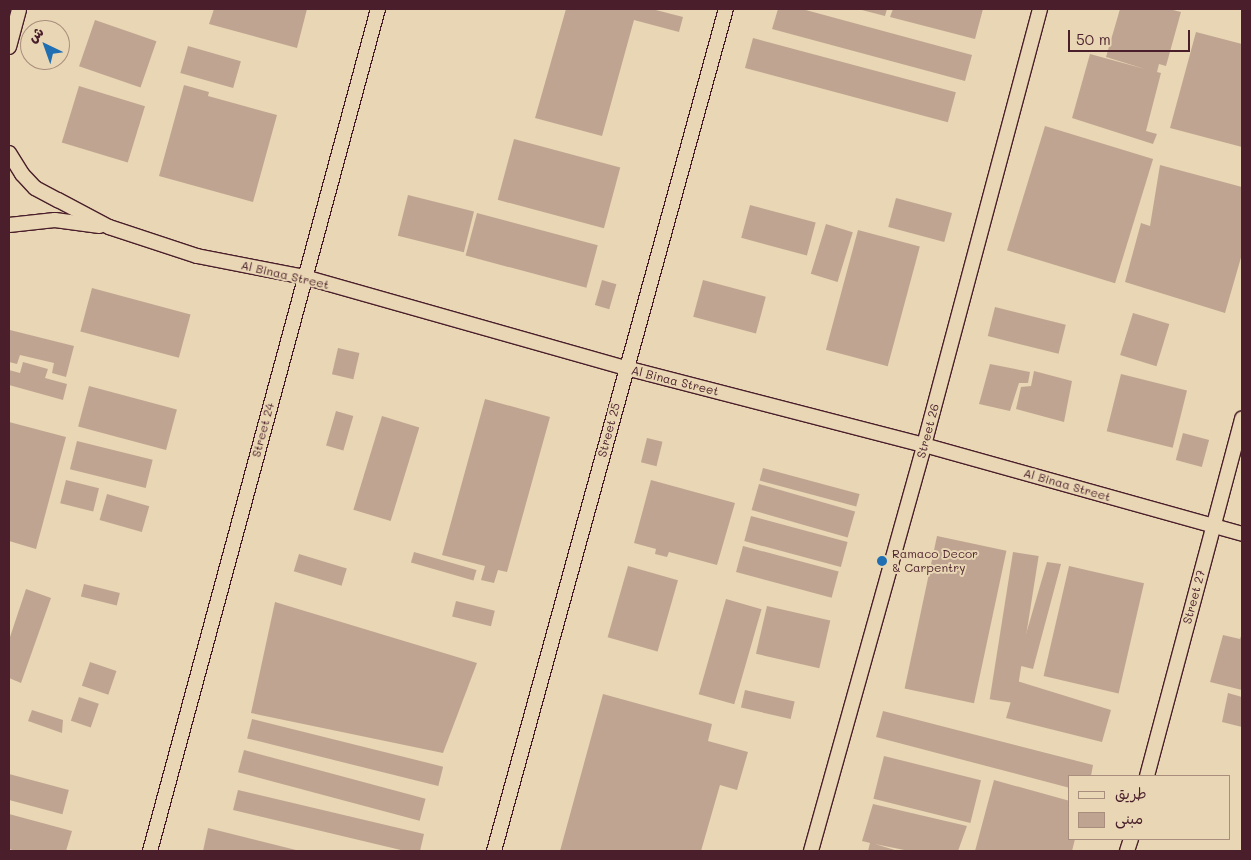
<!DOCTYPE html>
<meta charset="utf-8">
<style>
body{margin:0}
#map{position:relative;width:1251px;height:860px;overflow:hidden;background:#e9d6b4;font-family:Mali,"Playpen Sans Arabic",sans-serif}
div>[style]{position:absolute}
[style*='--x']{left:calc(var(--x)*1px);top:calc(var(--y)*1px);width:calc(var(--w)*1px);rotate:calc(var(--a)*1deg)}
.building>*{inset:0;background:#bfa591;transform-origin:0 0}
.roads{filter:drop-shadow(1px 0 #4a1f2b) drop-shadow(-1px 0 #4a1f2b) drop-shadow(0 1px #4a1f2b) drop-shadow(0 -1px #4a1f2b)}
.minor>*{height:14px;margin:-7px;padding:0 7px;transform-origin:7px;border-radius:7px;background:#e9d6b4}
.dots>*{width:14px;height:14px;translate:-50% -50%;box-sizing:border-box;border:2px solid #e9d6b4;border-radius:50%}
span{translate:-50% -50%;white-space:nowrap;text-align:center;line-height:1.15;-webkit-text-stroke:4px #e9d6b4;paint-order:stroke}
.street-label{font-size:12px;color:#4a1f2b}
.poi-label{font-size:12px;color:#4a1f2b}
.left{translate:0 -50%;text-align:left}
.frame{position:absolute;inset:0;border:10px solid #4a1f2b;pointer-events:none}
.legend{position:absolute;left:1068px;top:775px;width:162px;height:65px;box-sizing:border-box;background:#e9d6b4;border:1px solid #a98d7d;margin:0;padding:6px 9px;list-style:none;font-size:15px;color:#4a1f2b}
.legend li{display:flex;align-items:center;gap:10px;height:25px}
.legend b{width:25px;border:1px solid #a98d7d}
.north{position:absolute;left:20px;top:20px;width:50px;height:50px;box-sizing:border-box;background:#e9d6b4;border:1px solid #a98d7d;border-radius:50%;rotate:318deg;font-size:14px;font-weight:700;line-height:20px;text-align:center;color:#4a1f2b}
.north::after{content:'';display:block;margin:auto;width:18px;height:22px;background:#1f6fb2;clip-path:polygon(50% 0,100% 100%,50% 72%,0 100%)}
.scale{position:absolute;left:1068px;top:30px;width:122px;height:22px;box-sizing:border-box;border:2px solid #4a1f2b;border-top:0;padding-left:6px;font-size:15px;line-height:18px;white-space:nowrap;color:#4a1f2b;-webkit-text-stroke:4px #e9d6b4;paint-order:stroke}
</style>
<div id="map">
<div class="building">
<div style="clip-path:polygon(214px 9px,307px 9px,297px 48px,209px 24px)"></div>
<div style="clip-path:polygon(566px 9px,652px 9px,683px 17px,679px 32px,634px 20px,602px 136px,535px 118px)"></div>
<div style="clip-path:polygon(778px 9px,802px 9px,972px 55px,965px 81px,772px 29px)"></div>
<div style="clip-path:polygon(858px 9px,887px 9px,885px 16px)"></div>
<div style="clip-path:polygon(893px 9px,983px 9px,975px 39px,890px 17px)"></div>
<div style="clip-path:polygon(1120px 9px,1169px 9px,1181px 12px,1166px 66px,1159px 64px,1157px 72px,1161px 73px,1146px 131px,1157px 134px,1153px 144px,1072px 118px,1090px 54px,1145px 69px,1106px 57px)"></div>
<div style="left:95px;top:20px;width:65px;height:49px;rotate:19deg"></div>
<div style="clip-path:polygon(1196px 32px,1242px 44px,1242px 147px,1170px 128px)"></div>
<div style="left:753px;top:38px;width:210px;height:31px;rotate:15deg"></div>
<div style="left:188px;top:46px;width:55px;height:28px;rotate:16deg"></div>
<div style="clip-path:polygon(184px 85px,209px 92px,208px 96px,277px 115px,253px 202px,159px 176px)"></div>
<div style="left:79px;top:86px;width:69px;height:59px;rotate:17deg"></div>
<div style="left:1045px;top:126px;width:113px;height:130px;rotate:17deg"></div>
<div style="left:514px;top:139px;width:110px;height:63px;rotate:15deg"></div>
<div style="clip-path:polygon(1160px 165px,1242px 187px,1242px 254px,1225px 313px,1125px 282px,1141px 223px,1150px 226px)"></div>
<div style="left:408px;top:195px;width:68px;height:42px;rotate:14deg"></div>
<div style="left:896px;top:198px;width:58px;height:30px;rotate:15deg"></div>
<div style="left:750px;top:205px;width:68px;height:34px;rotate:15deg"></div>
<div style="left:477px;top:213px;width:125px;height:44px;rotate:15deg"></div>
<div style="left:826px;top:224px;width:28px;height:52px;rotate:17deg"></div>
<div style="left:858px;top:230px;width:64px;height:124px;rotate:15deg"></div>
<div style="left:602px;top:280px;width:15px;height:26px;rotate:16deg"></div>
<div style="left:703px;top:280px;width:65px;height:38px;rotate:15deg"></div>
<div style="left:92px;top:288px;width:102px;height:45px;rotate:15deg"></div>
<div style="left:995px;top:307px;width:73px;height:30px;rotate:14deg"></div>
<div style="left:1133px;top:313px;width:38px;height:44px;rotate:17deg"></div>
<div style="clip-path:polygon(10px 330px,74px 346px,66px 377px,52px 373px,54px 363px,20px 355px,17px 364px,9px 362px)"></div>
<div style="left:338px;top:348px;width:22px;height:27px;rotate:13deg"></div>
<div style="clip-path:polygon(23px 362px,48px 369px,45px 378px,67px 384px,63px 400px,9px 385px,9px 370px,20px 373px)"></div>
<div style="clip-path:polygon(990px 364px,1030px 372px,1028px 383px,1019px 383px,1010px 411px,979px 404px)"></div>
<div style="clip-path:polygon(1034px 371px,1072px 381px,1064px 422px,1016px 409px,1021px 387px,1031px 386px)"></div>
<div style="left:1121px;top:374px;width:68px;height:59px;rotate:14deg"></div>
<div style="left:89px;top:386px;width:91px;height:42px;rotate:15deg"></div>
<div style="clip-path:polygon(485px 399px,550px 417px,507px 572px,498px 570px,494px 583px,481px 580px,485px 566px,442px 555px)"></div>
<div style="left:336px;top:411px;width:18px;height:36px;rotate:16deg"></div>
<div style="left:382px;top:416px;width:39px;height:98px;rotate:17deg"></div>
<div style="clip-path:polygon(9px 422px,66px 437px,36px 549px,9px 541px)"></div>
<div style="left:1183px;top:433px;width:27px;height:28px;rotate:15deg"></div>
<div style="left:647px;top:438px;width:16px;height:25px;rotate:14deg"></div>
<div style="left:77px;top:441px;width:78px;height:29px;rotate:14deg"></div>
<div style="left:763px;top:468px;width:100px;height:13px;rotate:15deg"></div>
<div style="left:66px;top:480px;width:34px;height:24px;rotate:14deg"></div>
<div style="clip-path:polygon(651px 480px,735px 503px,717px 565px,669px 552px,667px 557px,655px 554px,656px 549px,634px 543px)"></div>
<div style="left:759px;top:484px;width:100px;height:27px;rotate:16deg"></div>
<div style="left:107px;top:494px;width:44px;height:27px;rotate:16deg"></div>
<div style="left:751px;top:516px;width:100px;height:26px;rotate:15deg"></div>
<div style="left:937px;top:536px;width:71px;height:156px;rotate:12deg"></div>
<div style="left:743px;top:546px;width:99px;height:27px;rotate:15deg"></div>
<div style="left:414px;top:552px;width:65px;height:11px;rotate:16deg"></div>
<div style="left:1013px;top:552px;width:26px;height:149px;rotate:9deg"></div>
<div style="left:299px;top:554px;width:50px;height:18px;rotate:17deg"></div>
<div style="clip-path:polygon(1047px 562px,1061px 564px,1033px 669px,1017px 665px)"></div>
<div style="left:628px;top:566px;width:52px;height:74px;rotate:16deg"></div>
<div style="left:1069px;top:566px;width:77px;height:113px;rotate:13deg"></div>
<div style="left:84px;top:584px;width:37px;height:13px;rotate:14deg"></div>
<div style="clip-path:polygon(26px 589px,51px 598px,21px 683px,9px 678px,9px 640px)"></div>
<div style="left:726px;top:599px;width:37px;height:99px;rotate:16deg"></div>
<div style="left:456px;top:601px;width:40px;height:16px;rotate:14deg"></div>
<div style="clip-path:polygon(275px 602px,477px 663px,443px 753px,251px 713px)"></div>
<div style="left:767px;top:606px;width:65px;height:49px;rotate:13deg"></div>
<div style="clip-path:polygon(1242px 633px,1242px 690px,1210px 682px,1223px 635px,1240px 639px)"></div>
<div style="left:90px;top:662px;width:28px;height:25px;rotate:19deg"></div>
<div style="clip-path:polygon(1017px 681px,1111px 710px,1102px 742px,1006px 718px)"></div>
<div style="left:745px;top:690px;width:51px;height:18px;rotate:13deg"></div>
<div style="clip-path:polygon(1228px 693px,1242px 697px,1242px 727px,1222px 722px)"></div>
<div style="clip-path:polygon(603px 694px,712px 724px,708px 741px,748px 752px,737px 790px,720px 785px,701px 851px,560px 851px)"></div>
<div style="left:79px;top:697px;width:21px;height:25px;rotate:19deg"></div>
<div style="clip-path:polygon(32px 710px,63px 720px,62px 733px,28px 721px)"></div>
<div style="clip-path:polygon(883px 711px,1093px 765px,1091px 776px,1070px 776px,1070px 788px,876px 737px)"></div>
<div style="left:252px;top:719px;width:197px;height:20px;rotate:14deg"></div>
<div style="left:244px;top:750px;width:188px;height:23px;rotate:15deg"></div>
<div style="left:884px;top:756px;width:100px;height:44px;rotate:14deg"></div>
<div style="left:9px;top:774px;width:62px;height:25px;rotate:15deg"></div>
<div style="clip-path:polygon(994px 780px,1070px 801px,1070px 839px,1075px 839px,1072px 851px,975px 851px)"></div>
<div style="clip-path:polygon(238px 790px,424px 834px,420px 851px,405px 851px,233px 810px)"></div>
<div style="clip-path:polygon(873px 804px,967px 826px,958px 851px,909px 851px,875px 844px,898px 851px,868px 851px,870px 843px,862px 841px)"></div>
<div style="clip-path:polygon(9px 814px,72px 831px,66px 851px,16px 851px,9px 849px)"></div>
<div style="clip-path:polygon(208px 828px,300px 851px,203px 851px)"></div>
</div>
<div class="roads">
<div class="minor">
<div style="--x:9;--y:47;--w:39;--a:-75"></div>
<div style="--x:9;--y:153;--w:25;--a:58"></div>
<div style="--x:22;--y:174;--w:19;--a:47"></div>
<div style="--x:35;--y:188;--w:26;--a:28"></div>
<div style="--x:58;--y:200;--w:58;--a:27.9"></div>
<div style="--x:109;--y:227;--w:93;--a:18.2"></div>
<div style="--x:197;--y:256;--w:109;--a:11.1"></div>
<div style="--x:304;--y:277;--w:335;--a:15.8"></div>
<div style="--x:626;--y:368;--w:308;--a:14.5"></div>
<div style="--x:924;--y:445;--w:330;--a:15.6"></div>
<div style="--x:9;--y:225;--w:46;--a:-6.2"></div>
<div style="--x:55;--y:220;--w:45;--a:7.6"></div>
<div style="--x:1147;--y:776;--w:370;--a:-75.1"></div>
<div style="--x:150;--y:851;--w:872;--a:-74.85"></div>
<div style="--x:494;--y:851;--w:873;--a:-74.6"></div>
<div style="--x:811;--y:851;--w:421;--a:-74.4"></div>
<div style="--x:924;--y:445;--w:451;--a:-75.1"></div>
<div style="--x:1127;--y:851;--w:13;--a:-72"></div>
</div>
</div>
<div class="dots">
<div style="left:882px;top:561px;background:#1f6fb2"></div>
</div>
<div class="street-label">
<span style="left:285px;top:275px;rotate:13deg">Al Binaa Street</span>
<span style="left:675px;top:381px;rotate:14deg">Al Binaa Street</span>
<span style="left:263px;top:430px;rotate:-75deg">Street 24</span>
<span style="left:609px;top:430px;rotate:-75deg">Street 25</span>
<span style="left:928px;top:431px;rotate:-75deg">Street 26</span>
<span style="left:1067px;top:485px;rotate:16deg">Al Binaa Street</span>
<span style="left:1194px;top:597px;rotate:-75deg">Street 27</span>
</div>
<div class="poi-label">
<span class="left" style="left:892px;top:561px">Ramaco Decor<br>&amp; Carpentry</span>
</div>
<div class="frame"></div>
<ul class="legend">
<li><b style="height:6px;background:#e9d6b4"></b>طريق</li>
<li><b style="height:14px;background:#bfa591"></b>مبنى</li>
</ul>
<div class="north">ش</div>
<div class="scale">50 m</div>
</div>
